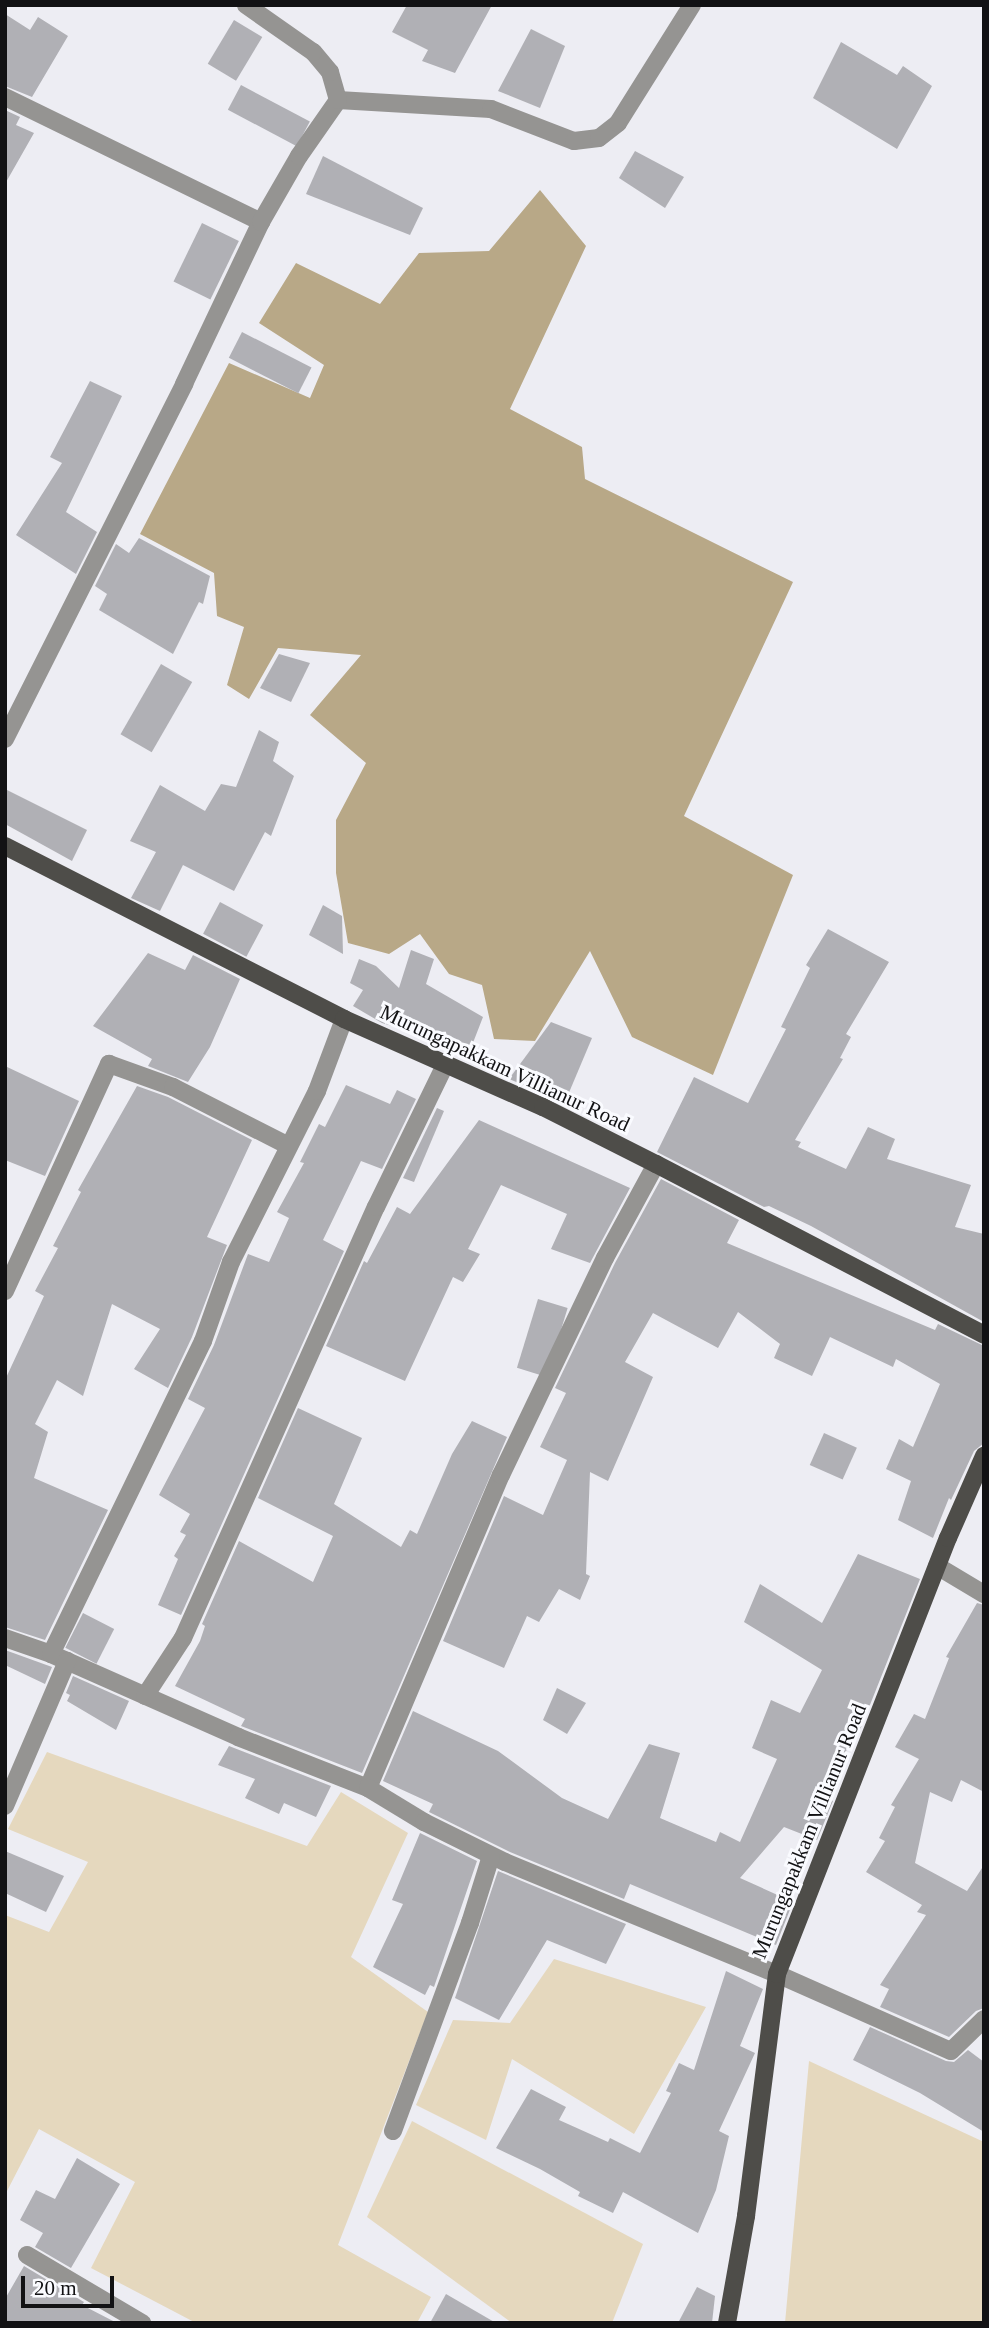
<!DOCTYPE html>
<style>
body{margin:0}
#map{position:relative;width:989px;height:2328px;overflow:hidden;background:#ededf3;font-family:"Times New Roman",serif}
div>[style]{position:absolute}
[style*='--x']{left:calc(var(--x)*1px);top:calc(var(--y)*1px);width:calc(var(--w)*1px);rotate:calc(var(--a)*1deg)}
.green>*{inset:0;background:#e5d8be}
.forest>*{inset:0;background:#b8a887}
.building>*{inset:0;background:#b0b0b5;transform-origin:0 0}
.minor>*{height:18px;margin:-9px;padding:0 9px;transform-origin:9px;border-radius:9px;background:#959492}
.major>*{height:18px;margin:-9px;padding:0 9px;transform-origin:9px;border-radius:9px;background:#4e4d49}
span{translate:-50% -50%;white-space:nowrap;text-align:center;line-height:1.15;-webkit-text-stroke:6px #fafbff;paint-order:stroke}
.street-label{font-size:21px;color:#121214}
.frame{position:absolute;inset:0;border:7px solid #121214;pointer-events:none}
.scale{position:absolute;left:21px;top:2276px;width:93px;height:32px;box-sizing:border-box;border:4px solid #121214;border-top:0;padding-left:9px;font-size:21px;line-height:24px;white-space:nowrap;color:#121214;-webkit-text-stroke:5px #fafbff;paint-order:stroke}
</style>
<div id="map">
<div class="green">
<div style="clip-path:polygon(47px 1752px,307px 1846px,341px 1792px,408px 1833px,351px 1957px,428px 2012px,338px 2245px,431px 2297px,417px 2323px,196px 2323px,91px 2268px,135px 2182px,39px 2129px,5px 2195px,5px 1915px,49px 1932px,88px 1862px,8px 1829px)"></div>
<div style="clip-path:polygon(554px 1959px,706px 2007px,634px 2134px,512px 2059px,486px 2140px,416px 2105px,453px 2020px,510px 2023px)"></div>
<div style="clip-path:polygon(809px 2061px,984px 2142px,984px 2323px,785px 2323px)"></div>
<div style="clip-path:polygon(412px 2121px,643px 2244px,612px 2323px,512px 2323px,367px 2217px)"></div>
</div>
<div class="forest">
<div style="clip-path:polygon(540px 190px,586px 246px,510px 409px,582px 447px,585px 479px,793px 582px,684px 816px,793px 875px,713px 1075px,632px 1037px,590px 951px,535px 1041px,494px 1039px,482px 985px,449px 974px,420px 934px,389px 954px,348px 943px,336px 873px,336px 820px,366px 763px,310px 715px,361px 655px,278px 648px,249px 699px,227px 685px,244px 627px,217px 616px,214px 573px,140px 534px,229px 363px,310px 398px,324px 365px,259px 323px,296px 263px,380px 304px,419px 253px,489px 251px)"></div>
</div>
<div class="building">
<div style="clip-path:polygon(407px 5px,492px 5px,455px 73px,422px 61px,428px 50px,392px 32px)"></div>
<div style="clip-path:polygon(5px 14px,30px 30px,38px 17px,68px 36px,32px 97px,5px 86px)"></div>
<div style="left:234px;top:20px;width:33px;height:51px;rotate:31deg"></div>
<div style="clip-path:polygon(531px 29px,565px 46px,540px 108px,498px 91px)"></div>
<div style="clip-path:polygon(841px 42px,897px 75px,903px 66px,932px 86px,897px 149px,813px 98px)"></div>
<div style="left:241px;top:85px;width:78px;height:28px;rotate:28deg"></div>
<div style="clip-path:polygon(5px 110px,20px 117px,16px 125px,34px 133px,5px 184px)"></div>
<div style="clip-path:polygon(635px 151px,684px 177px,665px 208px,619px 178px)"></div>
<div style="clip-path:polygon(323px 156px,423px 208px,410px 235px,306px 194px)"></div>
<div style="left:202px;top:223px;width:41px;height:65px;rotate:26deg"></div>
<div style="left:242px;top:332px;width:78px;height:29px;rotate:27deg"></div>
<div style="clip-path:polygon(90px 381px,122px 396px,66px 512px,97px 532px,76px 574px,16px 535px,62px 463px,50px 457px)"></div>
<div style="clip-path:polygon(139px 538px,210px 576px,203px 604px,199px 602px,173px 654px,99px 610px,107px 594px,95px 586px,116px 544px,129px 553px)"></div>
<div style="clip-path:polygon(279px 654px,310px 663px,291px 702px,260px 688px)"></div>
<div style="left:161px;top:664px;width:36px;height:81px;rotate:30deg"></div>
<div style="clip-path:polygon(259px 730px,279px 742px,273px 761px,294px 776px,271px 836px,265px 832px,234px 891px,183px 865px,160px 911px,131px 898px,156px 852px,130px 841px,160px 785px,205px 811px,221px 784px,236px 787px)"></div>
<div style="clip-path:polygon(5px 789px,87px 830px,72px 861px,5px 824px)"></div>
<div style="left:220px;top:902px;width:49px;height:36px;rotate:28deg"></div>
<div style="clip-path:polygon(323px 905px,342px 916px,343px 954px,309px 935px)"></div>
<div style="clip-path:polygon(828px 929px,889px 962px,846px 1034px,851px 1037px,840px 1058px,843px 1059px,795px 1140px,801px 1142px,798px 1147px,846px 1169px,868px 1127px,895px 1139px,887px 1159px,971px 1185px,955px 1227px,984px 1234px,984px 1322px,811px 1226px,769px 1206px,764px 1207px,657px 1152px,694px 1077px,748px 1103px,786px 1029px,781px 1027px,810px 968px,806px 965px)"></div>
<div style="clip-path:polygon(411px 950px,434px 959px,426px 984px,483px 1017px,469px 1053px,430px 1037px,382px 1023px,353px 1006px,363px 990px,350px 983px,359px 959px,376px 966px,399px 988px)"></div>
<div style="clip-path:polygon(148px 953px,185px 970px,193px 955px,240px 979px,210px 1047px,188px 1082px,148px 1066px,152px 1059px,93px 1026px)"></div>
<div style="clip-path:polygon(551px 1022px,592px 1038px,565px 1102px,509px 1079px)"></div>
<div style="clip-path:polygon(5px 1066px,79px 1101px,45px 1176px,5px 1160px)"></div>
<div style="clip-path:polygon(346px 1085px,390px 1104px,397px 1090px,416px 1099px,382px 1169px,361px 1161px,323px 1240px,344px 1251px,181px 1615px,158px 1605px,178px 1559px,174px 1556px,186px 1535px,180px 1532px,190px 1514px,159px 1495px,205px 1408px,188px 1399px,214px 1345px,248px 1254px,269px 1262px,289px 1218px,277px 1212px,304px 1163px,300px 1162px,319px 1124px,325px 1127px)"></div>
<div style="clip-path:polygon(137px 1086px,168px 1097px,252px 1140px,207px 1237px,227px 1245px,192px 1337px,168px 1388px,134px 1369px,160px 1329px,112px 1304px,83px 1396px,57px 1380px,35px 1424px,48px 1432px,34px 1478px,108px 1510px,45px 1640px,5px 1627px,5px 1380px,44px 1296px,35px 1291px,58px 1248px,53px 1246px,81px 1192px,78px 1190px)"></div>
<div style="clip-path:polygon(437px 1108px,444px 1111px,414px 1182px,403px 1178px)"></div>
<div style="clip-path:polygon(479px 1120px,630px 1188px,590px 1263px,551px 1249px,567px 1214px,501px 1185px,468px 1249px,480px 1254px,463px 1282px,453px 1277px,405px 1381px,326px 1346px,364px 1261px,367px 1263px,397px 1207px,410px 1214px)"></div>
<div style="clip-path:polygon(661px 1179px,739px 1220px,727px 1243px,935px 1330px,938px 1324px,984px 1346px,984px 1443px,974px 1451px,951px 1500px,949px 1498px,933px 1538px,898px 1520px,911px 1481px,886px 1469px,899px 1439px,913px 1447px,940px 1384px,896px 1359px,893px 1367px,830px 1337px,812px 1376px,774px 1358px,780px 1344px,738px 1312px,718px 1348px,653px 1313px,625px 1362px,653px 1377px,608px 1481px,590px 1472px,586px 1574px,590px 1576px,580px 1600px,559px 1589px,539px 1622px,527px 1616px,504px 1668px,443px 1641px,504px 1496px,543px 1515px,567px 1460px,540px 1447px,566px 1393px,555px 1388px,615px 1263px)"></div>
<div style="left:538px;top:1299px;width:31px;height:72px;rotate:17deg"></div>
<div style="clip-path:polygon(298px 1408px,362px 1438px,334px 1504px,401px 1547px,410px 1530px,417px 1534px,452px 1454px,472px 1421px,507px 1437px,362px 1773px,241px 1726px,245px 1719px,175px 1686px,200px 1641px,205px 1626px,202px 1624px,239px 1541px,313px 1582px,333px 1536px,258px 1498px)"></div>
<div style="left:824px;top:1433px;width:36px;height:35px;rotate:24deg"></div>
<div style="clip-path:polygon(858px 1554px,920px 1579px,858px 1735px,853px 1733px,828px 1799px,833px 1801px,817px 1840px,784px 1827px,740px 1878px,793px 1902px,776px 1945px,630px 1884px,624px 1899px,510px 1852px,429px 1812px,433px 1804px,383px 1781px,413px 1711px,498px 1751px,562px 1798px,608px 1819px,649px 1744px,680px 1753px,660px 1818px,716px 1842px,720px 1832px,740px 1842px,777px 1759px,752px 1748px,771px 1700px,800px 1713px,822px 1670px,744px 1622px,760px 1584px,822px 1623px)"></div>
<div style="clip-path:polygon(977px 1603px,984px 1605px,984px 1792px,961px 1780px,952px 1802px,930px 1792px,915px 1863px,967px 1891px,984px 1865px,984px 2008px,976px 2011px,949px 2037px,880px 2007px,889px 1989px,880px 1985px,926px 1915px,917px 1912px,922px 1905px,866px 1872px,885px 1841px,879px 1838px,895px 1807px,891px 1805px,919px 1759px,895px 1747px,914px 1714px,925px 1719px,949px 1658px,946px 1657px)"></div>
<div style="left:83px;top:1613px;width:35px;height:39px;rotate:27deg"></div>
<div style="clip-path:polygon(5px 1650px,52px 1667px,45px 1684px,5px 1665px)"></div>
<div style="clip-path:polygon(73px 1676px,129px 1701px,116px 1730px,67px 1701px,70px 1695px,66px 1693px)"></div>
<div style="clip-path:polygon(557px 1688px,586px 1703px,567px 1734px,543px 1720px)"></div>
<div style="clip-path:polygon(229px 1746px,331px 1786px,316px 1817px,284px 1803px,279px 1814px,245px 1798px,255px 1779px,218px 1765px)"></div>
<div style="clip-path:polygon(420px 1833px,477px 1861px,434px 1987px,430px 1985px,425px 1995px,373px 1967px,403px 1904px,392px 1900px)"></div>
<div style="clip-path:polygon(5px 1851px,64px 1876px,46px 1912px,5px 1893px)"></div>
<div style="clip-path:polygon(498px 1871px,626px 1924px,606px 1964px,547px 1940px,499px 2020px,455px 1998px)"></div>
<div style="clip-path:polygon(726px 1971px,763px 1989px,740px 2046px,755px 2053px,719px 2131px,729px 2136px,716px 2190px,698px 2233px,623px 2192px,613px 2213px,578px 2196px,580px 2192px,540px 2169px,496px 2148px,531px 2089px,566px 2107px,559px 2120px,608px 2142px,610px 2138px,640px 2153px,671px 2093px,666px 2091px,679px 2063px,694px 2070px)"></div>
<div style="clip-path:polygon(870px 2027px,946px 2061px,954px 2062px,968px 2050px,984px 2062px,984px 2132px,920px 2093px,853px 2060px)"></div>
<div style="clip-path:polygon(77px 2158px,120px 2184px,71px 2268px,35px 2247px,43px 2233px,20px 2220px,36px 2190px,55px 2199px)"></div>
<div style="clip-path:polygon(24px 2266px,84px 2302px,82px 2305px,117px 2323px,5px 2323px,5px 2299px)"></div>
<div style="clip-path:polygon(697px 2287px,715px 2296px,712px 2323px,678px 2323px)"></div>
<div style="clip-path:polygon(446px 2294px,496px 2323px,430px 2323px)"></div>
</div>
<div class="minor">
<div style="--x:5;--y:97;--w:285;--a:26"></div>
<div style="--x:338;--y:100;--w:153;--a:3.4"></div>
<div style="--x:491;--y:109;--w:89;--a:21.1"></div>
<div style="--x:574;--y:141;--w:25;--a:-7"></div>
<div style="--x:599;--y:138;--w:24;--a:-38"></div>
<div style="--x:618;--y:123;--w:139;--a:-57.9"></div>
<div style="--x:5;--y:739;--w:398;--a:-63.2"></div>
<div style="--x:184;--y:384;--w:179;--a:-64.6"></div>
<div style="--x:261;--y:222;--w:76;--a:-60.1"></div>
<div style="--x:299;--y:156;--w:68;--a:-55.1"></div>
<div style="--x:338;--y:100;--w:29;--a:-106"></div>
<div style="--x:330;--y:72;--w:26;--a:-130"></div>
<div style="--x:313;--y:52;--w:82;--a:-145"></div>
<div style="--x:5;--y:1291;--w:250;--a:-65.4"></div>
<div style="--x:109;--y:1064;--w:68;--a:19.8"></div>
<div style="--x:173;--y:1087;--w:130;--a:27"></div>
<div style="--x:937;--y:1566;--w:55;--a:30.8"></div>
<div style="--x:5;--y:1638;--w:49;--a:19.2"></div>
<div style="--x:51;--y:1654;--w:205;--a:23.9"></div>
<div style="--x:238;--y:1737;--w:140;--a:21.4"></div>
<div style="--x:368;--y:1788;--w:340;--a:-67"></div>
<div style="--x:501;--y:1475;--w:241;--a:-64.4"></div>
<div style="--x:605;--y:1258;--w:107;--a:-61.5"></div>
<div style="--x:51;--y:1654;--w:348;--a:-64.1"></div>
<div style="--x:203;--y:1341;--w:84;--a:-70.5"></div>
<div style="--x:231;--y:1262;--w:191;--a:-63.3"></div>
<div style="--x:317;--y:1091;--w:77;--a:-69.4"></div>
<div style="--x:145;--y:1696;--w:69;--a:-56.8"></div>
<div style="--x:183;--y:1638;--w:472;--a:-65.9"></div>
<div style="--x:376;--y:1207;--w:160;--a:-64.1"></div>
<div style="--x:368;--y:1788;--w:66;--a:31.3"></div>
<div style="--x:424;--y:1822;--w:90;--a:26.3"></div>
<div style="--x:505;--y:1862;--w:294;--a:22.4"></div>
<div style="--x:777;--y:1974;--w:190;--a:23.9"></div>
<div style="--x:951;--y:2051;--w:46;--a:-44.1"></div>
<div style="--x:5;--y:1806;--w:158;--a:-66.8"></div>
<div style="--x:393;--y:2131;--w:222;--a:-69.7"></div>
<div style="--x:470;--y:1923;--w:70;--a:-72.6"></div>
<div style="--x:27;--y:2255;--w:134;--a:30.6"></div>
</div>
<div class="major">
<div style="--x:5;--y:846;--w:381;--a:27"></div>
<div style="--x:344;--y:1019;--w:218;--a:23.9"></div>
<div style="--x:543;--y:1107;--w:127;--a:26.8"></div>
<div style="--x:656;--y:1164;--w:370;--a:27.5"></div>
<div style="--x:727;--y:2323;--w:109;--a:-79.9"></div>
<div style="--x:746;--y:2216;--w:244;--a:-82.7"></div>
<div style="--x:777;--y:1974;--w:468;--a:-68.6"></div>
<div style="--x:948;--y:1538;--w:90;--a:-66.3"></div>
</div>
<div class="street-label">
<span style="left:505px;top:1068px;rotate:25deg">Murungapakkam Villianur Road</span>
<span style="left:809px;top:1831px;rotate:-68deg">Murungapakkam Villianur Road</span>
</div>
<div class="frame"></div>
<div class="scale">20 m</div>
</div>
